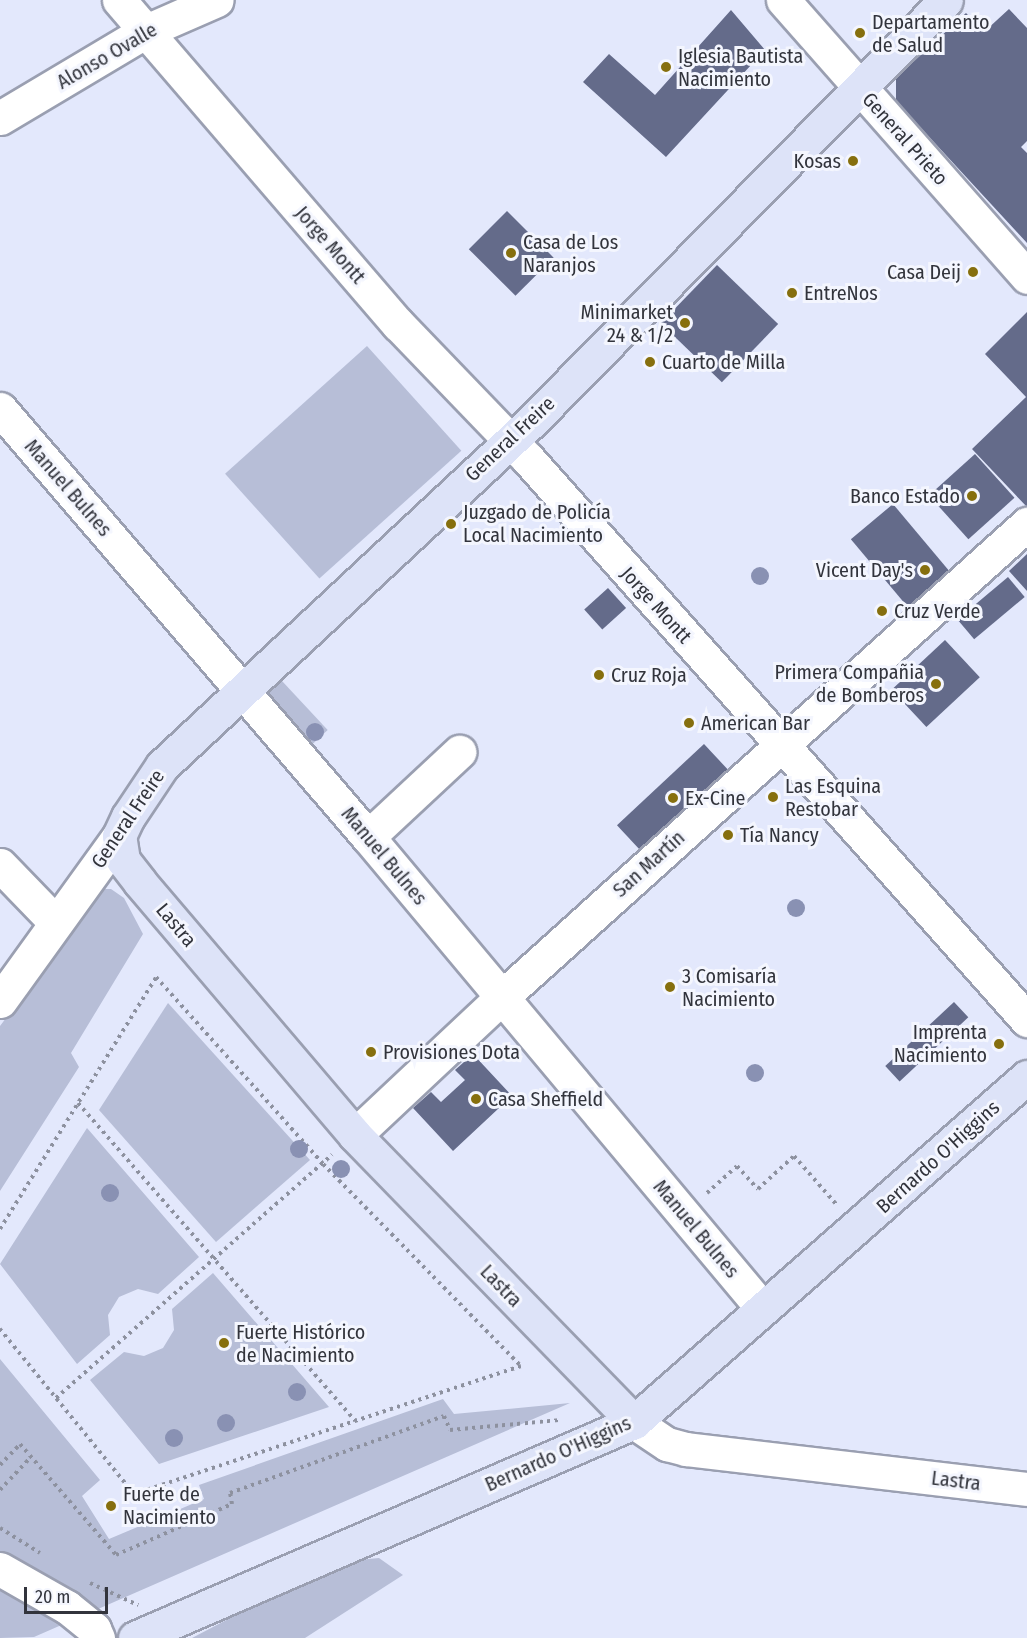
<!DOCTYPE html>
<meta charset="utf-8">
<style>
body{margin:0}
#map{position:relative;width:1027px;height:1638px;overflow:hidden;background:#e3e8fc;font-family:"Fira Sans Condensed",sans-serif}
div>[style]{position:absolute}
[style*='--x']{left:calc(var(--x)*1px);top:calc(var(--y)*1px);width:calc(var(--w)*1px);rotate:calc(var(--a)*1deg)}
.green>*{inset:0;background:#b7bed7;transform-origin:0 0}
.building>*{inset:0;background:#646b8a;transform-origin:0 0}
.path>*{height:4px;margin-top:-2px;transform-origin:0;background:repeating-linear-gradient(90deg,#8d919f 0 3px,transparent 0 7.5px)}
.roads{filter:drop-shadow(2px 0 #9a9fb1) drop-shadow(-2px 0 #9a9fb1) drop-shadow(0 2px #9a9fb1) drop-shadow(0 -2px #9a9fb1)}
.minor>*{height:33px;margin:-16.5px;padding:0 16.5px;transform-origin:16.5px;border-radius:16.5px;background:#fff}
.major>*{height:33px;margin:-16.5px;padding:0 16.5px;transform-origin:16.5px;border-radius:16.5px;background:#dde3f8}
.trees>*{width:18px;height:18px;margin:-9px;border-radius:50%;background:#8991b3}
.dots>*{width:16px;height:16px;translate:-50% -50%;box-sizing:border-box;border:3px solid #f4f6fe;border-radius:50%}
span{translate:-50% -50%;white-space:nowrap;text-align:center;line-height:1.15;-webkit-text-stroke:6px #f4f6fe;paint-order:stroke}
.poi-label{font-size:20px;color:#32343c}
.left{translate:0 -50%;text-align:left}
.right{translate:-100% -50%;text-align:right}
.street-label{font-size:20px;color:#32343c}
.scale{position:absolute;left:24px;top:1587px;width:84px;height:27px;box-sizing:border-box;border:3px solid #32343c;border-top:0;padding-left:8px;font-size:18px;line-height:21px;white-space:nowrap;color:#32343c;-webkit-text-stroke:4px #f4f6fe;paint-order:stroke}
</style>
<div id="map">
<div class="green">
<div style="left:367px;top:346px;width:141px;height:191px;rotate:48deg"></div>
<div style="left:282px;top:681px;width:67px;height:24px;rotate:47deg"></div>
<div style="clip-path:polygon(103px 889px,111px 889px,124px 898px,143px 934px,71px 1053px,79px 1067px,0 1191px,0 1026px)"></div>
<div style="clip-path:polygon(168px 1003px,310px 1160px,216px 1242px,99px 1110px)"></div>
<div style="clip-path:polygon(87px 1128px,199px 1257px,158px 1294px,138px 1289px,119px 1297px,108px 1315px,110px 1335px,77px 1364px,0 1264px)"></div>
<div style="clip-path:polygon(213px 1273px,329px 1407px,159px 1464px,90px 1380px,124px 1352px,144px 1356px,163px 1348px,174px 1330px,172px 1309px)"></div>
<div style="clip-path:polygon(0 1359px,100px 1480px,82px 1496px,109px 1539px,204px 1499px,199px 1485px,443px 1399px,454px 1414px,570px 1403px,34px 1637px,0 1638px)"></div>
<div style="clip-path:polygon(379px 1558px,403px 1575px,305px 1638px,192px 1638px,337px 1562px)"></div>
</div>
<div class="building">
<div style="clip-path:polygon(1009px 9px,1027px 28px,1027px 141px,1021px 147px,1027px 153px,1027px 243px,896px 101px,896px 78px,966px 13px,984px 32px)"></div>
<div style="clip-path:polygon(731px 10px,765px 50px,666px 157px,583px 82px,609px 54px,655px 95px)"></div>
<div style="left:507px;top:211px;width:66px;height:54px;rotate:45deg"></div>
<div style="left:717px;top:265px;width:85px;height:81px;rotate:44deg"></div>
<div style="clip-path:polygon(1027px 312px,1027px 507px,972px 449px,1026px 397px,985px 354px)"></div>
<div style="left:975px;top:454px;width:59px;height:62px;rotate:48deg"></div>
<div style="left:893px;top:504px;width:94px;height:55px;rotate:50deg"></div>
<div style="clip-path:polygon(1027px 554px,1027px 591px,1009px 571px)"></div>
<div style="left:1008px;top:577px;width:26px;height:66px;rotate:50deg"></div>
<div style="left:608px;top:588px;width:27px;height:32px;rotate:48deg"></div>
<div style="left:945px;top:640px;width:51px;height:73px;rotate:47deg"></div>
<div style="left:704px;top:744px;width:40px;height:119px;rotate:47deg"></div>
<div style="left:954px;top:1002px;width:21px;height:94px;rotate:47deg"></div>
<div style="clip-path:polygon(473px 1054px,512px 1096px,453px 1151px,413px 1108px,431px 1092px,441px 1102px,465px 1080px,455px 1070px)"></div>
</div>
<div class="path">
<div style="--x:78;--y:1103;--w:422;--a:48.9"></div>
<div style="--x:707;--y:1193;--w:40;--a:-42"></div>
<div style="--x:737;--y:1166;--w:31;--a:48"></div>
<div style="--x:758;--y:1189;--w:49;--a:-42.5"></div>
<div style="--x:794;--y:1156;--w:64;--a:48.8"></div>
<div style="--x:0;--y:1229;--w:296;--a:-58.2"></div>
<div style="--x:156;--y:977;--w:251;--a:48.2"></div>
<div style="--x:323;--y:1164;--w:283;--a:45.6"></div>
<div style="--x:521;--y:1366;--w:408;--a:161.7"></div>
<div style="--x:134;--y:1494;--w:213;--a:-129.1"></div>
<div style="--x:56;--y:1398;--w:368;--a:-41.4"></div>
<div style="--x:0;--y:1465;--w:29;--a:-46"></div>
<div style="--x:20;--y:1444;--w:147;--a:49.1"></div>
<div style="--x:116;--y:1555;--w:127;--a:-23.7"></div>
<div style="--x:232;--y:1504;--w:11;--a:-100"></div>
<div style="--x:230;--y:1493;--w:227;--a:-19.8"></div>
<div style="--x:444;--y:1416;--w:15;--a:67"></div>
<div style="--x:450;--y:1430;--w:109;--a:-5.2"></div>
<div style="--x:0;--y:1490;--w:45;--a:-46.8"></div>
<div style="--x:0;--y:1528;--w:47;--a:32"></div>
<div style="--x:90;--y:1583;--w:53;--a:24.6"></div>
</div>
<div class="roads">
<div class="minor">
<div style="--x:119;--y:0;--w:428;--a:49.3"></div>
<div style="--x:398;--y:324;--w:187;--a:46.1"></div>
<div style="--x:528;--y:459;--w:751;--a:48.35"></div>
<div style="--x:783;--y:0;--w:369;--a:48.6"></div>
<div style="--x:0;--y:118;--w:170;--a:-30.8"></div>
<div style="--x:146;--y:31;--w:77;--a:-23.6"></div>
<div style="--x:0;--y:409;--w:564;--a:49.31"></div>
<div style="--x:368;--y:837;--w:615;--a:50.08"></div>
<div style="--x:368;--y:837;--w:125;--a:-43"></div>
<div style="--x:0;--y:865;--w:79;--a:46"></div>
<div style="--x:0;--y:1001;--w:203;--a:-54.2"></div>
<div style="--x:355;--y:1135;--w:202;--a:-43.2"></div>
<div style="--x:502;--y:997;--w:707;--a:-42.02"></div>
<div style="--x:634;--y:1422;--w:40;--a:34"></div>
<div style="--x:667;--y:1444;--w:20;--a:15"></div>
<div style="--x:686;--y:1449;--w:343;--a:6.7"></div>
<div style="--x:0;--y:1569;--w:77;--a:29.6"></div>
<div style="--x:67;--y:1607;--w:35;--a:39"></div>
<div style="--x:94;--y:1629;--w:10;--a:66"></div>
</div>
<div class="major">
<div style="--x:634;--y:1422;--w:400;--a:-134.2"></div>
<div style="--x:355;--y:1135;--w:332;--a:-130.4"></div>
<div style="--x:140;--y:882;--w:28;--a:-128"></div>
<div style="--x:123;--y:860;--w:24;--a:-99"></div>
<div style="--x:119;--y:836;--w:21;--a:-65"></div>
<div style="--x:128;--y:817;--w:61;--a:-56.3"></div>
<div style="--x:162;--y:766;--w:506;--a:-43"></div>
<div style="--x:532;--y:421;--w:590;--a:-45.48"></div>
<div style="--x:135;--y:1638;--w:544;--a:-23.41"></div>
<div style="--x:634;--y:1422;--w:523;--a:-41.28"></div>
</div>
</div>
<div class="trees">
<div style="left:760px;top:576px"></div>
<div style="left:315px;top:732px"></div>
<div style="left:796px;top:908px"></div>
<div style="left:755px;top:1073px"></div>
<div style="left:299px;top:1149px"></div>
<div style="left:341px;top:1169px"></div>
<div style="left:110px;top:1193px"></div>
<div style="left:297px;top:1392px"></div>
<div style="left:226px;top:1423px"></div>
<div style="left:174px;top:1438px"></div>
</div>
<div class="dots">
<div style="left:860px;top:33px;background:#866f0e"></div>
<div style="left:666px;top:67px;background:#866f0e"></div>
<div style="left:853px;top:161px;background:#866f0e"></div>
<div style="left:511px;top:253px;background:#866f0e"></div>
<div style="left:973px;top:272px;background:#866f0e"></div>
<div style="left:792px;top:293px;background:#866f0e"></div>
<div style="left:685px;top:323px;background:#866f0e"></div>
<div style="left:650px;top:362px;background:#866f0e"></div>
<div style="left:972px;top:496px;background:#866f0e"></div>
<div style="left:451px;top:524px;background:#866f0e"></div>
<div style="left:925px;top:570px;background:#866f0e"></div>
<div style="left:882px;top:611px;background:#866f0e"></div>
<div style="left:599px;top:675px;background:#866f0e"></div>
<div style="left:936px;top:684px;background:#866f0e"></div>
<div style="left:689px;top:723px;background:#866f0e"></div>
<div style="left:773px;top:797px;background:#866f0e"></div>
<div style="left:673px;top:798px;background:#866f0e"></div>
<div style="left:728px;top:835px;background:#866f0e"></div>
<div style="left:670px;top:987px;background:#866f0e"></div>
<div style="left:999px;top:1044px;background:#866f0e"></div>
<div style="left:371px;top:1052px;background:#866f0e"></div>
<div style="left:476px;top:1099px;background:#866f0e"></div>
<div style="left:224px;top:1343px;background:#866f0e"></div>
<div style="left:111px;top:1506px;background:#866f0e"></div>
</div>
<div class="poi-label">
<span class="left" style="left:872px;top:34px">Departamento<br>de Salud</span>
<span class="left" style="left:678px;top:68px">Iglesia Bautista<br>Nacimiento</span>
<span class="right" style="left:841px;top:161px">Kosas</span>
<span class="left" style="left:523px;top:254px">Casa de Los<br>Naranjos</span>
<span class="right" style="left:961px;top:272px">Casa Deij</span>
<span class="left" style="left:804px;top:293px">EntreNos</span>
<span class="right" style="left:673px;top:324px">Minimarket<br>24 &amp; 1/2</span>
<span class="left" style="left:662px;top:362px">Cuarto de Milla</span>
<span class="right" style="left:960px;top:496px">Banco Estado</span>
<span class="left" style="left:463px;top:524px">Juzgado de Policía<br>Local Nacimiento</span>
<span class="right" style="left:913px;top:570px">Vicent Day's</span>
<span class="left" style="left:894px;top:611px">Cruz Verde</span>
<span class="right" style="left:924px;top:684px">Primera Compañia<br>de Bomberos</span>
<span class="left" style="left:611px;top:675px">Cruz Roja</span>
<span class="left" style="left:701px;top:723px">American Bar</span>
<span class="left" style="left:785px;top:798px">Las Esquina<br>Restobar</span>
<span class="left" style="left:685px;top:798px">Ex-Cine</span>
<span class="left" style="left:740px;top:835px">Tía Nancy</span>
<span class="left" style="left:682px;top:988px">3 Comisaría<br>Nacimiento</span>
<span class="right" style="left:987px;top:1044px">Imprenta<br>Nacimiento</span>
<span class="left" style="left:383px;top:1052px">Provisiones Dota</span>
<span class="left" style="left:488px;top:1099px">Casa Sheffield</span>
<span class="left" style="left:236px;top:1344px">Fuerte Histórico<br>de Nacimiento</span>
<span class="left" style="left:123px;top:1506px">Fuerte de<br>Nacimiento</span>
</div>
<div class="street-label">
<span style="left:107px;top:56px;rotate:-30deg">Alonso Ovalle</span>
<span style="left:905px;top:139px;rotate:48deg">General Prieto</span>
<span style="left:330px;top:245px;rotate:49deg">Jorge Montt</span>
<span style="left:510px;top:439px;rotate:-43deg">General Freire</span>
<span style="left:68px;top:488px;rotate:49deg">Manuel Bulnes</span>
<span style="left:656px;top:605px;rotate:48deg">Jorge Montt</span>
<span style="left:128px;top:819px;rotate:-56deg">General Freire</span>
<span style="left:384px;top:856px;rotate:50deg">Manuel Bulnes</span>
<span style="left:649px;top:864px;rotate:-42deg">San Martín</span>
<span style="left:176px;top:925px;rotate:50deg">Lastra</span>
<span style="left:938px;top:1157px;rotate:-42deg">Bernardo O'Higgins</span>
<span style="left:696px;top:1229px;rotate:50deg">Manuel Bulnes</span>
<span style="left:501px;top:1286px;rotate:46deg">Lastra</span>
<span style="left:558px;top:1454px;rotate:-24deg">Bernardo O'Higgins</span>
<span style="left:956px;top:1481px;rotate:7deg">Lastra</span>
</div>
<div class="scale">20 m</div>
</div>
